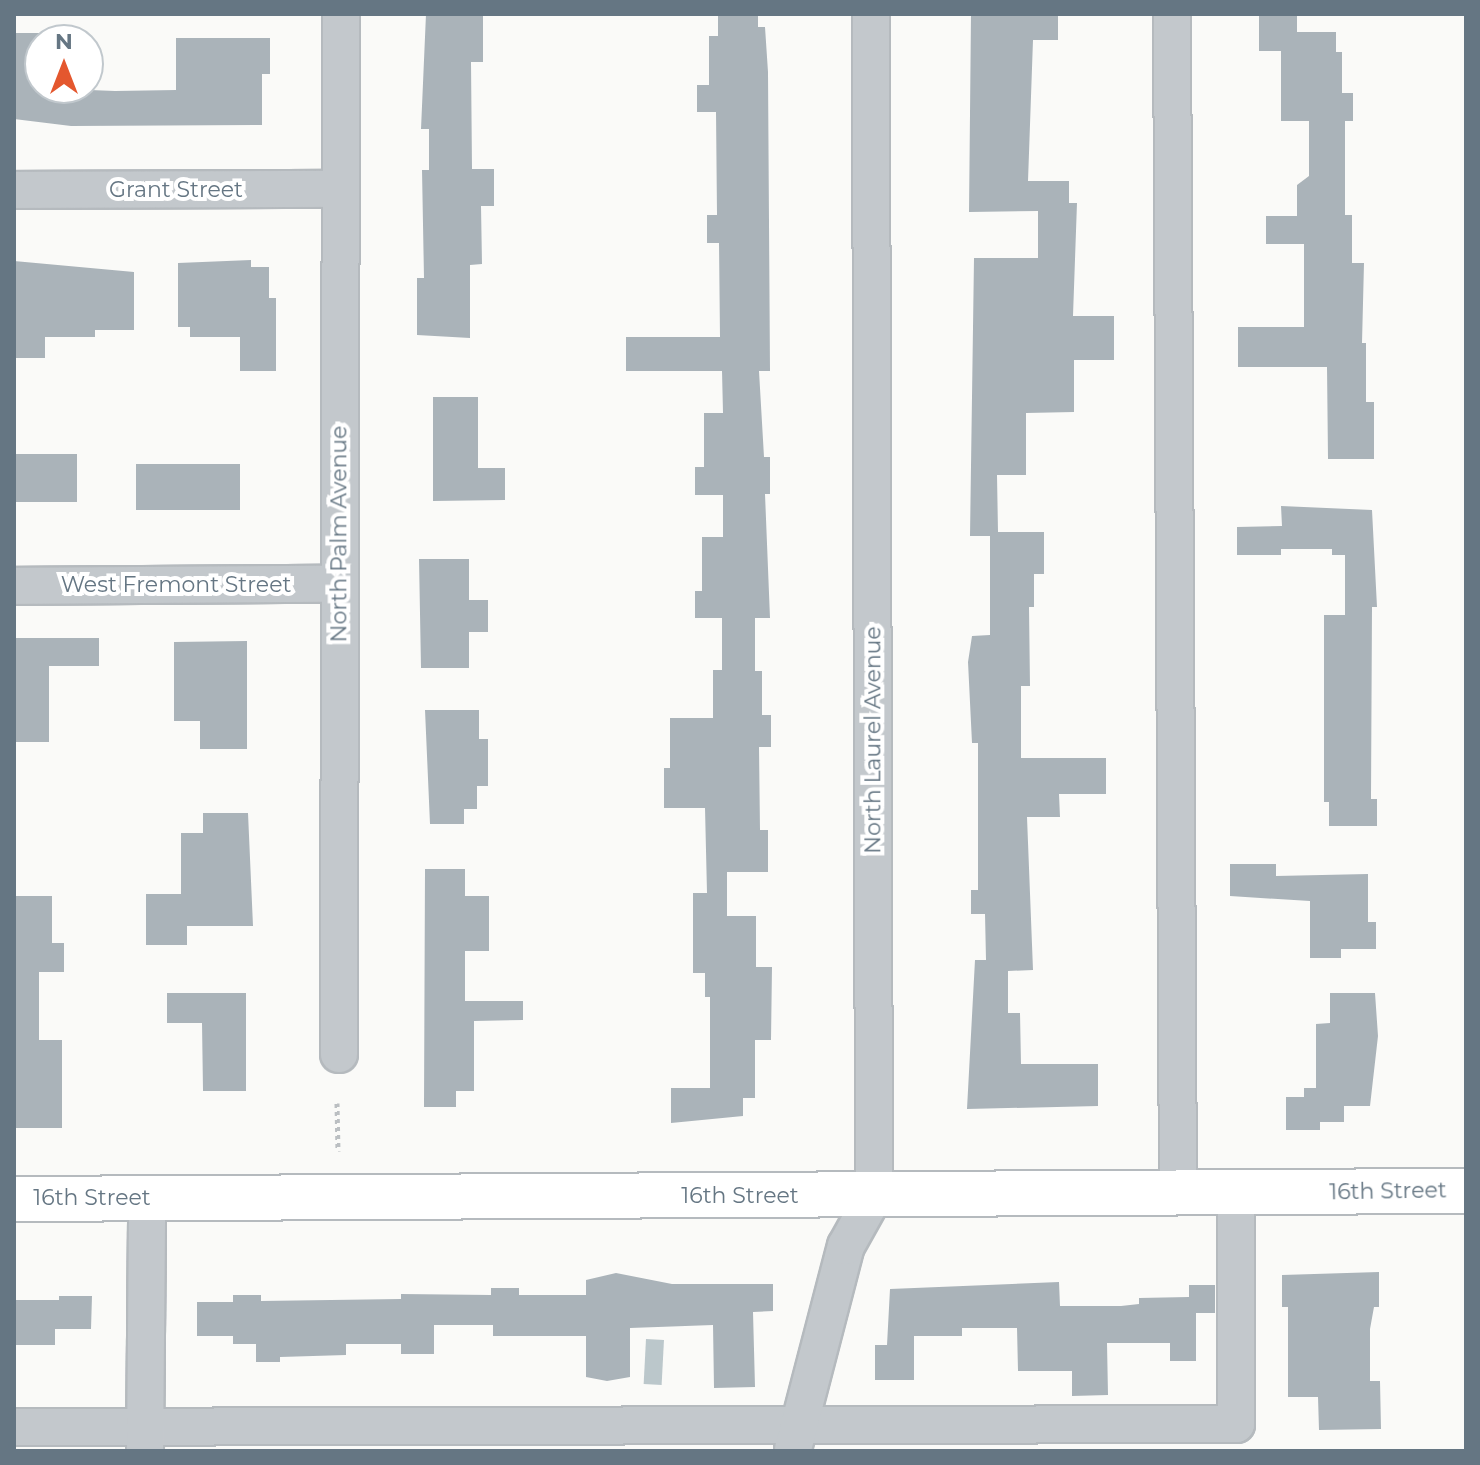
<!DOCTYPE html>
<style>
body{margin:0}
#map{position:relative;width:1480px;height:1465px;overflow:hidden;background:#fafaf8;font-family:Montserrat,sans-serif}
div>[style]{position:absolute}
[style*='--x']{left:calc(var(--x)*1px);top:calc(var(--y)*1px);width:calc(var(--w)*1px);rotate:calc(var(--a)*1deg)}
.water>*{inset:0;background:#bbc7cb;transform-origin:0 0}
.building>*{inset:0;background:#aab3b9;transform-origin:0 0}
.path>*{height:5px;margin-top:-2.5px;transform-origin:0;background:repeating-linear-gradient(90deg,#bbbfc2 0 4px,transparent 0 8px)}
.roads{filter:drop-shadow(2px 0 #b5babe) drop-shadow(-2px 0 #b5babe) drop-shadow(0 2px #b5babe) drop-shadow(0 -2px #b5babe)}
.minor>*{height:36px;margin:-18px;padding:0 18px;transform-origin:18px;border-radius:18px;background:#c3c8cc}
.major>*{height:44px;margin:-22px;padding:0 22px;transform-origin:22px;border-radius:22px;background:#fff}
span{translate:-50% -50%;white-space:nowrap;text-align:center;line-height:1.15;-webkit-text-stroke:8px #fff;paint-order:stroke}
.street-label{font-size:22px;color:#657683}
.frame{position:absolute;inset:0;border:16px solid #657683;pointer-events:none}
.north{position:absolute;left:24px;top:24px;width:80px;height:80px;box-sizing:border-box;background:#fff;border:2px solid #c1c8cd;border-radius:50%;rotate:0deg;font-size:22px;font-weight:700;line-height:32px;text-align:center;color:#657683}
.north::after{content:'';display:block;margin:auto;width:28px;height:36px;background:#e4572e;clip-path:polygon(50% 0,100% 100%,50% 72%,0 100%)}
</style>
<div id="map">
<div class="water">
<div style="left:646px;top:1339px;width:18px;height:45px;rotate:3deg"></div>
</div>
<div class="building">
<div style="clip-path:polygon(426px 14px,483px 14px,483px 62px,471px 62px,472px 169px,494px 169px,494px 206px,481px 206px,482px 264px,470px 265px,470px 338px,417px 335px,417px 278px,424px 278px,422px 170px,429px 170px,429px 129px,421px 129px)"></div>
<div style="clip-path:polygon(718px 14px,758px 14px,758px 27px,765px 27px,768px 72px,770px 371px,759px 371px,764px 457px,770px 457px,770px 494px,765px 494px,770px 618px,755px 618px,755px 671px,762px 671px,762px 715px,771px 715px,771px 747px,759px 747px,760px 830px,768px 830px,768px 872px,727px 872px,727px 916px,756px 916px,756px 967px,772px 967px,771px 1040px,755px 1040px,755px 1098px,743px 1098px,743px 1116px,671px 1123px,671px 1088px,710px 1088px,710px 997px,705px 997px,705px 973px,693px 973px,693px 893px,707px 893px,705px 808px,664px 808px,664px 768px,670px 768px,670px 718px,713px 718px,713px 670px,722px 670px,722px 618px,695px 618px,695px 591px,702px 591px,702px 537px,723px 537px,723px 495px,695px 495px,695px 467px,704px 467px,704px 413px,723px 413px,722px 371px,626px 371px,626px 337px,720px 337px,719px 243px,707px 243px,707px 215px,717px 215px,716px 112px,697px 112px,697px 85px,709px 85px,709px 36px,718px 36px)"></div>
<div style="clip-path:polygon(971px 14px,1058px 14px,1058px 40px,1033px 40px,1028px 181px,1069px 181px,1069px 203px,1077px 203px,1073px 316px,1114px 316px,1114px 360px,1074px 360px,1074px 412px,1026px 413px,1026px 475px,997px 475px,998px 532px,1044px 532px,1044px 574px,1034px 574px,1034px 607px,1029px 607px,1030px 686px,1021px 686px,1021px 758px,1106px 758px,1106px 794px,1059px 794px,1060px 817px,1027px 817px,1033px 970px,1008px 971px,1008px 1013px,1020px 1013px,1021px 1064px,1098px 1064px,1098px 1106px,967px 1109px,975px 960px,986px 960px,985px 914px,971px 914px,971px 890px,978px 890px,978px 743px,972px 743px,968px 662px,972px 636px,990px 635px,990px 536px,970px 536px,974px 258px,1038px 258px,1038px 211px,969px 212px)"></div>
<div style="clip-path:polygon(1259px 14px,1297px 14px,1297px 32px,1336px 32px,1336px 52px,1342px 52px,1342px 93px,1353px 93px,1353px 121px,1345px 121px,1345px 215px,1352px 215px,1352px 263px,1364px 263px,1362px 343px,1366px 343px,1366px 402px,1374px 402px,1374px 459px,1328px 459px,1327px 367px,1238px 367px,1238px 327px,1304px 327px,1304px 244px,1266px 244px,1266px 216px,1297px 216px,1297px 185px,1309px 176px,1309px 121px,1281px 121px,1281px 51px,1259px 51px)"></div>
<div style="clip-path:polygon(14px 33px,40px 33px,40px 88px,115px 91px,176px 90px,176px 38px,270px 38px,270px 74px,262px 74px,262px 125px,71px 126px,14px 119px)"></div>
<div style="clip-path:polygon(251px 260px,251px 267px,269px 267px,269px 298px,276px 298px,276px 371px,240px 371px,240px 337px,190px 337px,190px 327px,178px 327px,178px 263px)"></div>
<div style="clip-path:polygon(14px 261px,134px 272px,134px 330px,95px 330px,95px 337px,45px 337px,45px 358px,14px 358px)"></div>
<div style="clip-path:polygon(433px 397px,478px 397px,478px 468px,505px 468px,505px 500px,433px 501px)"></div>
<div style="left:14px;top:454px;width:63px;height:48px"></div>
<div style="left:136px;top:464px;width:104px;height:46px"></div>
<div style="clip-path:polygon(1281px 506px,1372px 510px,1377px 607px,1372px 607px,1371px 799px,1377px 799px,1377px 826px,1329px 826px,1329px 802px,1324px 802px,1324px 615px,1345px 615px,1345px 555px,1332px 555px,1332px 549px,1281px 549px,1281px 555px,1237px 555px,1237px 527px,1282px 526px)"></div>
<div style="clip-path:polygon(419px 559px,469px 559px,469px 600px,488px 600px,488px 632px,469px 632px,469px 668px,421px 668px)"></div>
<div style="clip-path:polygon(14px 638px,99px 638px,99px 666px,49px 666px,49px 742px,14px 742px)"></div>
<div style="clip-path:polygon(247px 641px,247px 749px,200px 749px,200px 721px,174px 721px,174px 642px)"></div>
<div style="clip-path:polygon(425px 710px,479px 710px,479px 739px,488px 739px,488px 786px,477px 786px,477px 809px,464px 809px,464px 824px,430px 824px)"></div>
<div style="clip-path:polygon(203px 813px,248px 813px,253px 926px,187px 926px,187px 945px,146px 945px,146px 894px,181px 894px,181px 833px,203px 833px)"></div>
<div style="clip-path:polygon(1230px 864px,1276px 864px,1276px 876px,1368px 874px,1368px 922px,1376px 922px,1376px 949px,1341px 949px,1341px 958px,1310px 958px,1310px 901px,1230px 896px)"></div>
<div style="clip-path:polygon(425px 869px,465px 869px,465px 896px,489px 896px,489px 951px,465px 951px,465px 1001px,523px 1001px,523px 1020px,474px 1021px,474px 1091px,456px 1091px,456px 1107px,424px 1107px)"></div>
<div style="clip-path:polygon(14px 896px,52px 896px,52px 943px,64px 943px,64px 972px,39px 972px,39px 1040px,62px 1040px,62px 1128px,14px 1128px)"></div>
<div style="clip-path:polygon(167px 993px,246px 993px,246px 1091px,203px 1091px,202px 1023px,167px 1023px)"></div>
<div style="clip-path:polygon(1330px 993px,1375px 993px,1378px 1036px,1370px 1106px,1344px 1106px,1344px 1122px,1320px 1122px,1320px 1130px,1286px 1130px,1286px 1097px,1304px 1097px,1304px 1088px,1316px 1088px,1316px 1024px,1330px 1023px)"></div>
<div style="clip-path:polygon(1379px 1272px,1379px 1307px,1374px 1307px,1370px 1329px,1370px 1381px,1380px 1381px,1381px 1429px,1319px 1430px,1318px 1397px,1288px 1397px,1288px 1307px,1282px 1307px,1282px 1275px)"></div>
<div style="clip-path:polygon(616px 1273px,672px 1284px,773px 1284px,773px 1311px,753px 1312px,755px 1387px,714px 1388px,713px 1325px,630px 1328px,630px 1377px,607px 1381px,586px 1377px,586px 1336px,493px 1336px,493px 1325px,434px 1325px,434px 1354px,401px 1354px,401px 1344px,346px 1344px,346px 1355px,280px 1357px,280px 1362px,256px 1362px,256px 1344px,233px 1344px,233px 1336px,197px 1336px,197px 1302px,233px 1302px,233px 1295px,261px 1295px,261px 1301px,401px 1299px,401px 1294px,491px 1295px,491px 1288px,519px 1288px,519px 1295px,586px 1295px,586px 1280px)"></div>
<div style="clip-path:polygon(1059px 1282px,1060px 1306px,1121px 1306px,1139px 1304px,1139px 1298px,1189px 1297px,1189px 1285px,1215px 1285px,1215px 1313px,1196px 1313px,1196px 1361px,1170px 1361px,1170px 1343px,1107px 1343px,1108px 1395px,1072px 1396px,1072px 1371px,1018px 1371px,1017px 1328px,962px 1328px,962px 1336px,914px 1336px,914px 1380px,875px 1380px,875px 1345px,887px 1345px,890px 1289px)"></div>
<div style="clip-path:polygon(59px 1296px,92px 1296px,91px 1329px,55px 1329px,55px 1345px,14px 1345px,14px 1300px,59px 1300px)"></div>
</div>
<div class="path">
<div style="--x:337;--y:1103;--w:48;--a:88.8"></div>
</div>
<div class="roads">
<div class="minor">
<div style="--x:1172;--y:14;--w:1179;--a:89.71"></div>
<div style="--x:14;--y:190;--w:324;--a:-0.2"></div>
<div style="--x:14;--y:586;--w:325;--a:-0.4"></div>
<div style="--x:339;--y:1054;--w:1040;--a:-89.89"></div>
<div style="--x:14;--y:1427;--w:1222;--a:-0.14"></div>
<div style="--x:1236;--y:1424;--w:231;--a:-90"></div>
<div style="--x:793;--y:1449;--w:210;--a:-75.4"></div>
<div style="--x:846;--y:1246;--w:57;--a:-60.8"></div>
<div style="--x:874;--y:1196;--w:1182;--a:-90.15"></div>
<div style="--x:145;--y:1451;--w:253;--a:-89.5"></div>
</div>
<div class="major">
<div style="--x:14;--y:1199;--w:1452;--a:-0.32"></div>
</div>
</div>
<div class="street-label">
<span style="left:176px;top:190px">Grant Street</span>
<span style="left:339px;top:534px;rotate:-90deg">North Palm Avenue</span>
<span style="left:176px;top:585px">West Fremont Street</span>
<span style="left:873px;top:740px;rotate:-90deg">North Laurel Avenue</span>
<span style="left:1388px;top:1191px;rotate:-1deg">16th Street</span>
<span style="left:740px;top:1196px">16th Street</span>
<span style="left:92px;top:1198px">16th Street</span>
</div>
<div class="frame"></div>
<div class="north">N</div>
</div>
